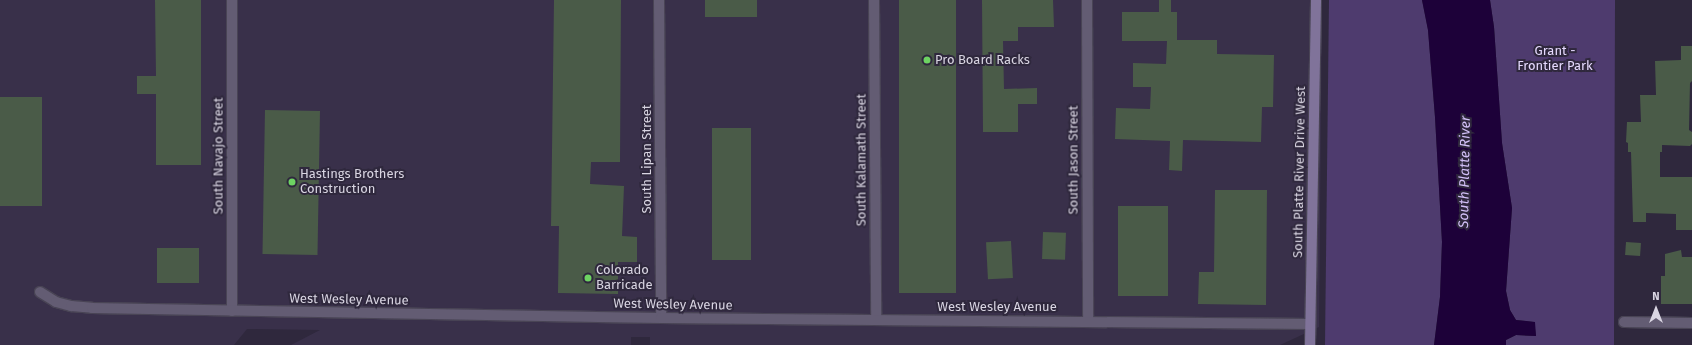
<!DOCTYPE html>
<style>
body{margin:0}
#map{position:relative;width:1692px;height:345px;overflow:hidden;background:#2f283d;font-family:"Fira Sans",sans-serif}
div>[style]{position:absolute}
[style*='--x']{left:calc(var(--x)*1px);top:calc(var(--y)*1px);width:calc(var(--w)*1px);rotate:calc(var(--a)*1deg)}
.built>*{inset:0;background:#39304a}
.green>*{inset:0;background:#4e3b6e}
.water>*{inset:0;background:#1d0139}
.building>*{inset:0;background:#4a5b48;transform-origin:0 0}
.roads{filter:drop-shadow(1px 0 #494455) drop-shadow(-1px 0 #494455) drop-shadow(0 1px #494455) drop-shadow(0 -1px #494455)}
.street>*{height:10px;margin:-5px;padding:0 5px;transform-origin:5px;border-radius:5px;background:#635c73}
.secondary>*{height:10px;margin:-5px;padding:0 5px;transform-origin:5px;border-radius:5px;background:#80739a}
.dots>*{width:11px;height:11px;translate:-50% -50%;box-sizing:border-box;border:2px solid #2f283d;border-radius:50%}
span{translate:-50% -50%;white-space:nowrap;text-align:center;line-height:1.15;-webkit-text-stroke:4px #2f283d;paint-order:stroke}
.park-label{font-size:13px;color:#e6daff}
.poi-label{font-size:13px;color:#d9d5e2}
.left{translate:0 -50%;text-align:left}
.street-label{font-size:13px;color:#d9d5e2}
.water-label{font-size:14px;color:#d2c0f7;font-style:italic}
.north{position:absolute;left:1636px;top:289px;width:40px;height:40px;-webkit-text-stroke:3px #2f283d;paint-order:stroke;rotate:0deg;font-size:11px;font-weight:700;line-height:16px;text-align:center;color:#d9d5e2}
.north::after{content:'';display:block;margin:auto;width:14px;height:18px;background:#d9d5e2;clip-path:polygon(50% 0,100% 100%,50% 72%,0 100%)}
</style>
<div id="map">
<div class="built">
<div style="clip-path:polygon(0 0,1322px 0,1319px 327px,1280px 345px,650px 345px,650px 337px,631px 337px,631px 345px,291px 345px,320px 330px,247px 329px,234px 345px,0 345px)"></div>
</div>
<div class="green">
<div style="clip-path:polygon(1329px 0,1422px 0,1428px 30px,1435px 117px,1442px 242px,1440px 297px,1434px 345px,1325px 345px)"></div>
<div style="clip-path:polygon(1490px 0,1615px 0,1614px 345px,1506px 345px,1506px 340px,1516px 335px,1536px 336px,1534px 322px,1516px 320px,1510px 310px,1506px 291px,1512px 208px,1502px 143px,1494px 27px)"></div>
</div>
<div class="water">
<div style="clip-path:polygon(1422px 0,1490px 0,1494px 27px,1502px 143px,1512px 208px,1506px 291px,1510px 310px,1516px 320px,1535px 322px,1536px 336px,1516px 335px,1506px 340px,1506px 345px,1434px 345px,1440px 297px,1442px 242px,1435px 117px,1428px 30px)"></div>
</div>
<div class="building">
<div style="clip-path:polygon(155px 0,201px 0,201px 165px,156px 165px,156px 94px,137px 94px,137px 76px,156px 76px)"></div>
<div style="clip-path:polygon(554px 0,621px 0,620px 162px,591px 162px,590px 184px,624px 186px,622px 236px,637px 237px,637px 262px,618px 262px,618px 294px,558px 293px,559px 226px,551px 226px)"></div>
<div style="left:705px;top:0;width:52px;height:17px"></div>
<div style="left:899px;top:0;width:57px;height:293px"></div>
<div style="clip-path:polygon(982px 0,1053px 0,1054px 27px,1018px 27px,1018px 41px,1003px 41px,1004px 89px,1037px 88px,1037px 104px,1018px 104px,1018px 132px,983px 132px)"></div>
<div style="clip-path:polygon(1159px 0,1171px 0,1171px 12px,1177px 12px,1177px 40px,1217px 40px,1217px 54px,1274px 55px,1273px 107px,1262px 107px,1261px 142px,1183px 140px,1182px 171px,1169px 170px,1170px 141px,1115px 139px,1116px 108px,1150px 109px,1151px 87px,1133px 87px,1133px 63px,1166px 64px,1167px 41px,1122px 41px,1122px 12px,1159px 12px)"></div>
<div style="clip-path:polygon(1681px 46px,1692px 46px,1692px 81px,1690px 83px,1689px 130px,1692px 132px,1692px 144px,1690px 146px,1662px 145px,1662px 152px,1660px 152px,1660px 177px,1692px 177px,1692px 230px,1676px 230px,1676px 214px,1646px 213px,1646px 222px,1633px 222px,1631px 152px,1628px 152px,1628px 143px,1626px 142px,1627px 122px,1641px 122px,1640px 95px,1656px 95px,1655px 61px,1681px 60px)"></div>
<div style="left:0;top:97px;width:42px;height:109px"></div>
<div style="left:265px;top:110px;width:55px;height:144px;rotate:1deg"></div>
<div style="left:712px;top:128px;width:39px;height:132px"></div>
<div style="clip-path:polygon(1215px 190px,1267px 190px,1266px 305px,1198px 304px,1199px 272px,1214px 272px)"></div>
<div style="left:1118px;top:206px;width:50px;height:90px"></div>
<div style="left:1043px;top:232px;width:23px;height:27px;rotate:2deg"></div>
<div style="left:1011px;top:241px;width:37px;height:25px;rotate:87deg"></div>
<div style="left:1626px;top:242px;width:15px;height:13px;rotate:4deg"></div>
<div style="left:157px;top:248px;width:42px;height:35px"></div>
<div style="clip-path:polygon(1681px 250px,1682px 257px,1692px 257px,1692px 304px,1661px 304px,1661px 276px,1665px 276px,1665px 254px)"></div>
</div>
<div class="roads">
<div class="street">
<div style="--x:232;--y:0;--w:311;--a:90"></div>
<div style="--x:659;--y:0;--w:318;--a:89.6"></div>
<div style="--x:874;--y:0;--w:319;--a:89.6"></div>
<div style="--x:1087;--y:0;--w:321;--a:89.8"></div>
<div style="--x:40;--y:292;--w:19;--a:32"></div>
<div style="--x:56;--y:302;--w:16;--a:15"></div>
<div style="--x:71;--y:306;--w:21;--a:5"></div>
<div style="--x:92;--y:308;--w:569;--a:1.01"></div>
<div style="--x:661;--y:318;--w:648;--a:0.53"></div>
<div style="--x:1624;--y:322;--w:68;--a:0.8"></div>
</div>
<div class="secondary">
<div style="--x:1310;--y:345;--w:345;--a:-89"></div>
</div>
</div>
<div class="dots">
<div style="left:927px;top:60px;background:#6dd362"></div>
<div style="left:292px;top:182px;background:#6dd362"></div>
<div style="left:588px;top:278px;background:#6dd362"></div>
</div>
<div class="park-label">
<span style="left:1555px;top:59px">Grant -<br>Frontier Park</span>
</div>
<div class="poi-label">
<span class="left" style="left:935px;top:60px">Pro Board Racks</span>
<span class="left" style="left:300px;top:182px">Hastings Brothers<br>Construction</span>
<span class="left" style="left:596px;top:278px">Colorado<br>Barricade</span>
</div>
<div class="street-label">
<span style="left:219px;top:156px;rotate:-90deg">South Navajo Street</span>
<span style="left:647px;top:159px;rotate:-90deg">South Lipan Street</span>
<span style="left:862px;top:160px;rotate:-90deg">South Kalamath Street</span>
<span style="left:1074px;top:160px;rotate:-90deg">South Jason Street</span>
<span style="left:1300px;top:172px;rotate:-89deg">South Platte River Drive West</span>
<span style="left:349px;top:300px;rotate:1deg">West Wesley Avenue</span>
<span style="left:673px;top:305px;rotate:1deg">West Wesley Avenue</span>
<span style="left:997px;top:307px">West Wesley Avenue</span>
</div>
<div class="water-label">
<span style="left:1465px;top:172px;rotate:-89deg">South Platte River</span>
</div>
<div class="north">N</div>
</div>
